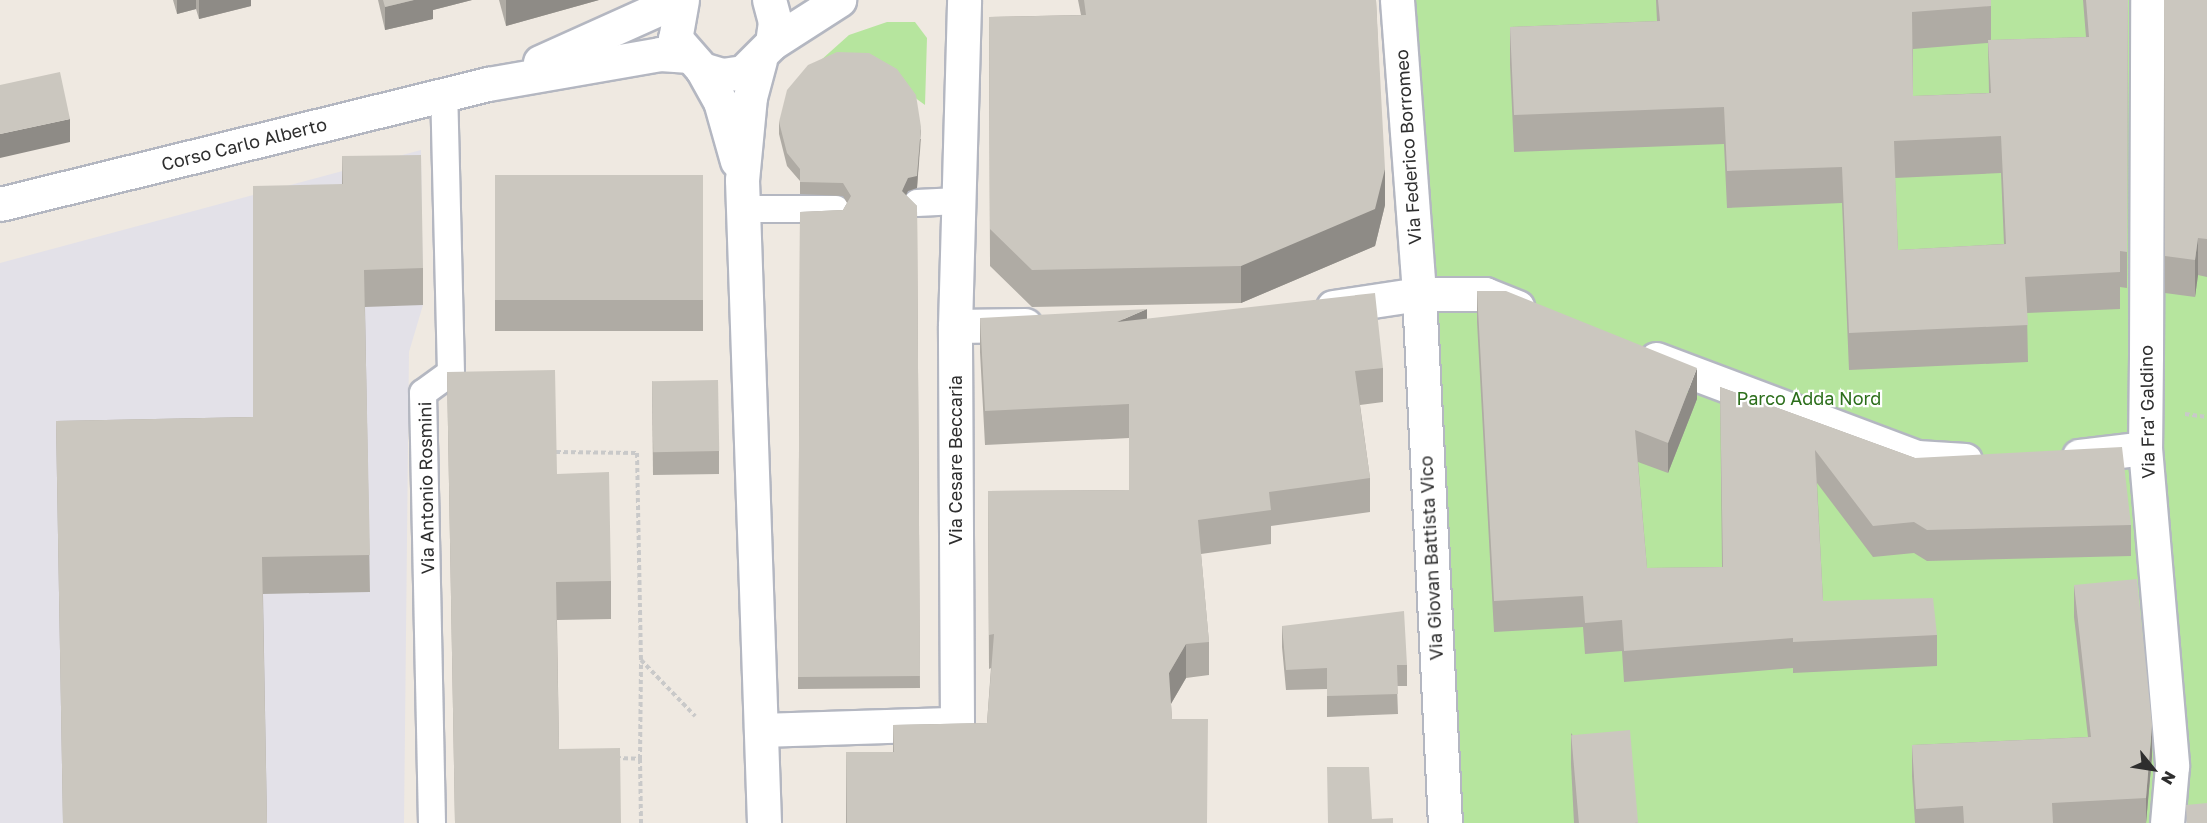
<!DOCTYPE html>
<style>
body{margin:0}
#map{position:relative;width:2207px;height:823px;overflow:hidden;background:#efe9e1;font-family:"Golos Text",sans-serif}
div>[style]{position:absolute}
[style*='--x']{left:calc(var(--x)*1px);top:calc(var(--y)*1px);width:calc(var(--w)*1px);rotate:calc(var(--a)*1deg)}
.industrial>*{inset:0;background:#e3e1e8}
.green>*{inset:0;background:#b6e59e}
.path>*{height:4px;margin-top:-2px;transform-origin:0;background:repeating-linear-gradient(90deg,#c9c9c9 0 4.5px,transparent 0 7.5px)}
.roads{filter:drop-shadow(2px 0 #b4b7c1) drop-shadow(-2px 0 #b4b7c1) drop-shadow(0 2px #b4b7c1) drop-shadow(0 -2px #b4b7c1)}
.service>*{height:26px;margin:-13px;padding:0 13px;transform-origin:13px;border-radius:13px;background:#fff}
.pedestrian>*{height:33px;margin:-16.5px;padding:0 16.5px;transform-origin:16.5px;border-radius:16.5px;background:#fff}
.minor>*{height:33px;margin:-16.5px;padding:0 16.5px;transform-origin:16.5px;border-radius:16.5px;background:#fff}
.secondary>*{height:33px;margin:-16.5px;padding:0 16.5px;transform-origin:16.5px;border-radius:16.5px;background:#fff}
.wall>*{inset:0;background:#afaba4;transform-origin:0 0}
.shaded-wall>*{inset:0;background:#8e8b86}
.building>*{inset:0;background:#cbc7bf;transform-origin:0 0}
span{translate:-50% -50%;white-space:nowrap;text-align:center;line-height:1.15;-webkit-text-stroke:4.5px #fff;paint-order:stroke}
.street-label{font-size:18px;color:#2e2e2e}
.park-label{font-size:18px;color:#2c6e1b}
.north{position:absolute;left:2123px;top:739px;width:60px;height:60px;-webkit-text-stroke:4px #fff;paint-order:stroke;rotate:120deg;font-size:16px;font-weight:700;line-height:24px;text-align:center;color:#2e2e2e}
.north::after{content:'';display:block;margin:auto;width:21px;height:27px;background:#2e2e2e;clip-path:polygon(50% 0,100% 100%,50% 72%,0 100%)}
</style>
<div id="map">
<div class="industrial">
<div style="clip-path:polygon(421px 150px,423px 305px,409px 352px,404px 823px,0 823px,0 263px)"></div>
</div>
<div class="green">
<div style="clip-path:polygon(1381px 0,2207px 0,2207px 812px,2174px 815px,2174px 823px,1441px 823px)"></div>
<div style="clip-path:polygon(887px 22px,915px 22px,927px 38px,925px 105px,914px 97px,802px 77px,849px 35px)"></div>
</div>
<div class="path">
<div style="--x:2185;--y:414;--w:22;--a:8"></div>
<div style="--x:556;--y:452;--w:81;--a:0.7"></div>
<div style="--x:637;--y:453;--w:207;--a:88.9"></div>
<div style="--x:641;--y:660;--w:78;--a:46"></div>
<div style="--x:616;--y:758;--w:24;--a:2"></div>
<div style="--x:640;--y:759;--w:98;--a:-89.4"></div>
<div style="--x:640;--y:759;--w:64;--a:89.1"></div>
</div>
<div class="roads">
<div class="service">
<div style="--x:917;--y:203;--w:41;--a:-2.8"></div>
<div style="--x:744;--y:209;--w:92;--a:0"></div>
<div style="--x:432;--y:823;--w:430;--a:-91.2"></div>
<div style="--x:423;--y:393;--w:34;--a:-36"></div>
<div style="--x:451;--y:373;--w:278;--a:-91.4"></div>
</div>
<div class="pedestrian">
<div style="--x:2146;--y:357;--w:357;--a:-89.8"></div>
</div>
<div class="minor">
<div style="--x:1397;--y:0;--w:295;--a:85.7"></div>
<div style="--x:1419;--y:294;--w:530;--a:87.19"></div>
<div style="--x:760;--y:60;--w:38;--a:105"></div>
<div style="--x:750;--y:97;--w:83;--a:95.5"></div>
<div style="--x:742;--y:180;--w:643;--a:88.04"></div>
<div style="--x:702;--y:69;--w:37;--a:61"></div>
<div style="--x:720;--y:101;--w:62;--a:74.2"></div>
<div style="--x:1333;--y:307;--w:87;--a:-8.6"></div>
<div style="--x:1419;--y:294;--w:66;--a:0"></div>
<div style="--x:1485;--y:294;--w:35;--a:22"></div>
<div style="--x:955;--y:326;--w:70;--a:-0.8"></div>
<div style="--x:2146;--y:357;--w:91;--a:90.6"></div>
<div style="--x:2145;--y:448;--w:319;--a:85.1"></div>
<div style="--x:2172;--y:766;--w:57;--a:95"></div>
<div style="--x:1656;--y:359;--w:279;--a:20.6"></div>
<div style="--x:1917;--y:457;--w:48;--a:3.6"></div>
<div style="--x:2079;--y:456;--w:66;--a:-6.9"></div>
<div style="--x:761;--y:730;--w:196;--a:-1.8"></div>
<div style="--x:957;--y:724;--w:398;--a:-90.3"></div>
<div style="--x:955;--y:326;--w:326;--a:-88.4"></div>
</div>
<div class="secondary">
<div style="--x:682;--y:0;--w:39;--a:100"></div>
<div style="--x:675;--y:38;--w:41;--a:48.9"></div>
<div style="--x:702;--y:69;--w:21;--a:17"></div>
<div style="--x:722;--y:75;--w:21;--a:-8"></div>
<div style="--x:743;--y:72;--w:41;--a:-45"></div>
<div style="--x:772;--y:43;--w:21;--a:-82"></div>
<div style="--x:775;--y:22;--w:23;--a:-105"></div>
<div style="--x:772;--y:43;--w:80;--a:-32.7"></div>
<div style="--x:540;--y:62;--w:151;--a:-24.2"></div>
<div style="--x:0;--y:204;--w:503;--a:-13.82"></div>
<div style="--x:488;--y:84;--w:175;--a:-9.9"></div>
<div style="--x:660;--y:54;--w:26;--a:4"></div>
</div>
</div>
<div class="wall">
<div style="clip-path:polygon(173px 0,251px 0,251px 6px,199px 19px,196px 9px,177px 14px)"></div>
<div style="clip-path:polygon(378px 0,472px 0,433px 10px,433px 19px,385px 30px)"></div>
<div style="clip-path:polygon(499px 0,599px 0,506px 26px)"></div>
<div style="clip-path:polygon(1078px 0,1376px 0,1385px 205px,1375px 246px,1241px 303px,1032px 307px,990px 266px,989px 17px,1081px 15px)"></div>
<div style="clip-path:polygon(evenodd,1656px 0,1991px 0,1991px 40px,2086px 37px,2083px 0,2128px 0,2127px 288px,2120px 287px,2120px 309px,2027px 313px,2028px 362px,1849px 370px,1842px 203px,1727px 208px,1724px 144px,1514px 152px,1510px 64px,1510px 27px,1657px 21px,1656px 0,1988px 43px,1989px 93px,1913px 96px,1913px 49px,1988px 43px,1656px 0,2001px 173px,2004px 244px,1898px 250px,1895px 178px,2001px 173px)"></div>
<div style="clip-path:polygon(2164px 0,2207px 0,2207px 277px,2198px 275px,2195px 297px,2165px 293px)"></div>
<div style="clip-path:polygon(779px 122px,921px 139px,917px 188px,908px 191px,906px 195px,917px 206px,920px 688px,798px 689px,800px 212px,843px 210px,847px 203px,843px 196px,800px 194px,800px 181px,787px 166px,779px 134px)"></div>
<div style="clip-path:polygon(342px 156px,423px 268px,423px 305px,365px 307px,370px 592px,263px 594px,267px 823px,63px 823px,56px 421px,253px 417px,342px 184px)"></div>
<div style="left:703px;top:175px;width:156px;height:208px;rotate:90deg"></div>
<div style="clip-path:polygon(1477px 291px,1697px 399px,1668px 473px,1638px 462px,1647px 568px,1722px 567px,1720px 387px,1915px 458px,2131px 525px,2131px 556px,1927px 561px,1914px 553px,1873px 557px,1817px 483px,1823px 601px,1937px 635px,1937px 666px,1793px 673px,1793px 668px,1624px 682px,1622px 651px,1585px 654px,1583px 627px,1494px 632px,1477px 322px)"></div>
<div style="clip-path:polygon(980px 318px,1147px 319px,1383px 368px,1383px 402px,1360px 405px,1370px 478px,1370px 512px,1271px 526px,1271px 544px,1201px 554px,1209px 642px,1209px 675px,1186px 678px,1171px 704px,1172px 719px,1207px 823px,846px 823px,846px 752px,893px 752px,893px 725px,987px 723px,991px 668px,989px 669px,988px 491px,1129px 490px,1129px 438px,985px 445px,980px 352px)"></div>
<div style="clip-path:polygon(447px 372px,557px 474px,611px 581px,611px 619px,557px 620px,559px 749px,621px 823px,455px 823px)"></div>
<div style="clip-path:polygon(652px 381px,719px 451px,719px 474px,653px 475px)"></div>
<div style="clip-path:polygon(2074px 585px,2152px 756px,2146px 823px,1915px 823px,1912px 776px,1912px 745px,2088px 737px,2074px 617px)"></div>
<div style="clip-path:polygon(1282px 626px,1407px 665px,1407px 686px,1397px 686px,1398px 714px,1327px 717px,1327px 689px,1286px 690px,1282px 647px)"></div>
<div style="clip-path:polygon(1571px 733px,1638px 823px,1574px 823px,1571px 764px)"></div>
</div>
<div class="shaded-wall">
<div style="clip-path:polygon(177px 0,196px 0,196px 9px,177px 14px)"></div>
<div style="clip-path:polygon(199px 0,251px 0,251px 6px,199px 19px)"></div>
<div style="clip-path:polygon(414px 0,472px 0,433px 10px,433px 19px,385px 30px,385px 7px)"></div>
<div style="clip-path:polygon(506px 0,599px 0,506px 26px)"></div>
<div style="clip-path:polygon(70px 119px,70px 142px,0 158px,0 134px)"></div>
<div style="clip-path:polygon(921px 127px,917px 188px,908px 191px,902px 203px,902px 191px)"></div>
<div style="clip-path:polygon(1385px 169px,1385px 205px,1375px 246px,1241px 303px,1241px 266px)"></div>
<div style="clip-path:polygon(2198px 238px,2198px 275px,2195px 297px,2195px 260px)"></div>
<div style="clip-path:polygon(1147px 309px,1147px 343px,1117px 322px)"></div>
<div style="clip-path:polygon(1697px 368px,1697px 399px,1668px 473px,1668px 443px)"></div>
<div style="clip-path:polygon(1186px 644px,1186px 678px,1169px 707px,1169px 673px)"></div>
<div style="clip-path:polygon(2152px 725px,2152px 756px,2146px 823px,2146px 798px)"></div>
</div>
<div class="building">
<div style="clip-path:polygon(383px 0,414px 0,385px 7px)"></div>
<div style="clip-path:polygon(1084px 0,1376px 0,1385px 169px,1375px 209px,1241px 266px,1032px 270px,990px 229px,989px 17px,1086px 15px)"></div>
<div style="clip-path:polygon(evenodd,1658px 0,1991px 0,1991px 6px,1912px 12px,1913px 96px,1991px 93px,1988px 40px,2089px 37px,2086px 0,2128px 0,2127px 252px,2120px 251px,2120px 272px,2025px 277px,2028px 325px,1849px 333px,1842px 167px,1727px 171px,1724px 107px,1514px 115px,1510px 27px,1660px 21px,1658px 0,2001px 136px,2006px 244px,1898px 250px,1894px 141px,2001px 136px)"></div>
<div style="clip-path:polygon(2164px 0,2207px 0,2207px 239px,2198px 238px,2195px 260px,2165px 256px)"></div>
<div style="clip-path:polygon(837px 52px,869px 53px,897px 69px,916px 95px,921px 127px,917px 176px,908px 178px,902px 191px,917px 206px,920px 676px,798px 677px,800px 212px,843px 210px,851px 196px,843px 183px,800px 182px,800px 169px,787px 153px,779px 122px,787px 90px,808px 65px)"></div>
<div style="clip-path:polygon(60px 72px,70px 119px,0 134px,0 85px)"></div>
<div style="clip-path:polygon(421px 155px,423px 268px,364px 270px,370px 555px,262px 557px,267px 823px,63px 823px,56px 421px,253px 417px,253px 186px,343px 184px,342px 156px)"></div>
<div style="left:703px;top:175px;width:125px;height:208px;rotate:90deg"></div>
<div style="clip-path:polygon(1477px 291px,1506px 291px,1697px 368px,1668px 443px,1635px 430px,1647px 568px,1723px 567px,1720px 387px,1915px 458px,2122px 447px,2131px 525px,1927px 530px,1914px 522px,1873px 526px,1815px 450px,1823px 601px,1933px 598px,1937px 635px,1793px 642px,1793px 638px,1624px 651px,1622px 620px,1585px 623px,1583px 596px,1494px 601px)"></div>
<div style="clip-path:polygon(1375px 293px,1383px 368px,1355px 371px,1370px 478px,1269px 492px,1271px 510px,1198px 520px,1209px 642px,1186px 644px,1169px 673px,1172px 719px,1208px 719px,1207px 823px,847px 823px,846px 752px,894px 752px,893px 725px,987px 723px,994px 634px,989px 635px,988px 491px,1129px 490px,1129px 404px,985px 411px,980px 318px,1147px 309px,1117px 322px)"></div>
<div style="clip-path:polygon(555px 370px,557px 474px,609px 472px,611px 581px,556px 582px,559px 749px,620px 748px,621px 823px,455px 823px,447px 372px)"></div>
<div style="left:718px;top:380px;width:71px;height:66px;rotate:89deg"></div>
<div style="clip-path:polygon(2137px 579px,2152px 725px,2146px 798px,2052px 803px,2053px 823px,1964px 823px,1963px 806px,1916px 809px,1912px 745px,2091px 737px,2074px 585px)"></div>
<div style="clip-path:polygon(1404px 611px,1407px 665px,1397px 665px,1398px 694px,1327px 696px,1327px 668px,1286px 670px,1282px 626px)"></div>
<div style="left:1630px;top:730px;width:93px;height:59px;rotate:85deg"></div>
<div style="clip-path:polygon(1327px 767px,1369px 767px,1372px 819px,1393px 818px,1393px 823px,1328px 823px)"></div>
<div style="clip-path:polygon(2207px 803px,2207px 823px,2187px 823px,2186px 805px)"></div>
</div>
<div class="street-label">
<span style="left:244px;top:144px;rotate:-14deg">Corso Carlo Alberto</span>
<span style="left:1408px;top:147px;rotate:-94deg">Via Federico Borromeo</span>
<span style="left:2147px;top:412px;rotate:-91deg">Via Fra' Galdino</span>
<span style="left:955px;top:460px;rotate:-90deg">Via Cesare Beccaria</span>
<span style="left:426px;top:488px;rotate:-91deg">Via Antonio Rosmini</span>
<span style="left:1431px;top:558px;rotate:-93deg">Via Giovan Battista Vico</span>
</div>
<div class="park-label">
<span style="left:1809px;top:398px">Parco Adda Nord</span>
</div>
<div class="north">N</div>
</div>
